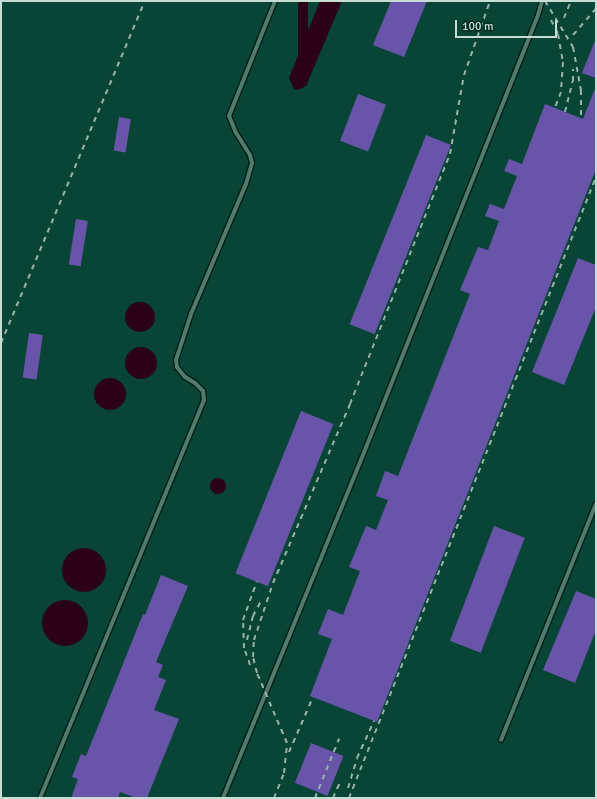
<!DOCTYPE html>
<style>
body{margin:0}
#map{position:relative;width:597px;height:799px;overflow:hidden;background:#0b392d;font-family:Signika,sans-serif}
div>[style]{position:absolute}
[style*='--x']{left:calc(var(--x)*1px);top:calc(var(--y)*1px);width:calc(var(--w)*1px);rotate:calc(var(--a)*1deg)}
.built>*{inset:0;background:#094537;transform-origin:0 0}
.water>*{inset:0;background:#2b0118;transform-origin:0 0}
.round{border-radius:50%}
.building>*{inset:0;background:#6855a9;transform-origin:0 0}
.roads{filter:drop-shadow(1px 0 #001e16) drop-shadow(-1px 0 #001e16) drop-shadow(0 1px #001e16) drop-shadow(0 -1px #001e16)}
.service>*{height:4px;margin:-2px;padding:0 2px;transform-origin:2px;border-radius:2px;background:#507b6d}
.rail>*{height:2px;margin-top:-1px;transform-origin:0;background:repeating-linear-gradient(90deg,#96b3a9 0 5px,transparent 0 10px)}
span{translate:-50% -50%;white-space:nowrap;text-align:center;line-height:1.15;-webkit-text-stroke:3.5px #002f23;paint-order:stroke}
.frame{position:absolute;inset:0;border:2px solid #c6ddd4;pointer-events:none}
.scale{position:absolute;left:455px;top:20px;width:102px;height:18px;box-sizing:border-box;border:2px solid #c6ddd4;border-top:0;padding-left:5px;font-size:12px;line-height:14px;white-space:nowrap;color:#c6ddd4;-webkit-text-stroke:3px #002f23;paint-order:stroke}
</style>
<div id="map">
<div class="built">
<div style="left:1px;top:1px;width:595px;height:797px"></div>
</div>
<div class="water">
<div style="left:298px;top:1px;width:10px;height:80px"></div>
<div style="clip-path:polygon(320px 1px,342px 1px,306px 86px,298px 90px,294px 89px,289px 78px)"></div>
<div class="round" style="left:125px;top:302px;width:30px;height:30px"></div>
<div class="round" style="left:125px;top:347px;width:32px;height:32px"></div>
<div class="round" style="left:94px;top:378px;width:32px;height:32px"></div>
<div class="round" style="left:210px;top:478px;width:16px;height:16px"></div>
<div class="round" style="left:62px;top:548px;width:44px;height:44px"></div>
<div class="round" style="left:42px;top:600px;width:46px;height:46px"></div>
</div>
<div class="building">
<div style="clip-path:polygon(391px 1px,427px 1px,404px 57px,373px 45px)"></div>
<div style="clip-path:polygon(596px 38px,596px 78px,582px 73px)"></div>
<div style="clip-path:polygon(596px 86px,596px 169px,377px 722px,310px 696px,332px 639px,318px 634px,328px 609px,343px 615px,360px 571px,349px 567px,366px 526px,376px 530px,388px 500px,376px 496px,385px 471px,398px 476px,470px 294px,460px 290px,478px 247px,488px 250px,499px 221px,485px 216px,490px 204px,504px 209px,517px 176px,504px 171px,509px 159px,522px 164px,545px 104px,583px 119px)"></div>
<div style="left:358px;top:94px;width:30px;height:50px;rotate:21deg"></div>
<div style="left:119px;top:117px;width:12px;height:34px;rotate:9deg"></div>
<div style="left:426px;top:135px;width:27px;height:204px;rotate:22deg"></div>
<div style="left:76px;top:219px;width:12px;height:46px;rotate:9deg"></div>
<div style="clip-path:polygon(578px 258px,596px 265px,596px 307px,564px 385px,532px 372px)"></div>
<div style="left:29px;top:333px;width:14px;height:45px;rotate:8deg"></div>
<div style="left:301px;top:411px;width:35px;height:175px;rotate:22deg"></div>
<div style="left:494px;top:526px;width:33px;height:123px;rotate:21deg"></div>
<div style="clip-path:polygon(161px 575px,188px 586px,156px 662px,163px 665px,158px 677px,166px 680px,154px 710px,179px 719px,147px 798px,136px 798px,120px 792px,118px 798px,71px 798px,78px 779px,72px 777px,81px 754px,86px 756px,143px 614px,145px 615px)"></div>
<div style="clip-path:polygon(576px 591px,596px 599px,596px 630px,575px 683px,543px 670px)"></div>
<div style="left:311px;top:743px;width:35px;height:43px;rotate:22deg"></div>
</div>
<div class="roads">
<div class="service">
<div style="--x:501;--y:740;--w:254;--a:-68.1"></div>
<div style="--x:40;--y:798;--w:430;--a:-67.6"></div>
<div style="--x:204;--y:400;--w:9;--a:-96"></div>
<div style="--x:203;--y:391;--w:11;--a:-135"></div>
<div style="--x:195;--y:383;--w:12;--a:-149"></div>
<div style="--x:185;--y:377;--w:13;--a:-129"></div>
<div style="--x:177;--y:367;--w:7;--a:-98"></div>
<div style="--x:176;--y:360;--w:48;--a:-71.9"></div>
<div style="--x:191;--y:314;--w:141;--a:-67.1"></div>
<div style="--x:246;--y:184;--w:22;--a:-74"></div>
<div style="--x:252;--y:163;--w:8;--a:-104"></div>
<div style="--x:250;--y:155;--w:26;--a:-122"></div>
<div style="--x:236;--y:133;--w:18;--a:-112"></div>
<div style="--x:229;--y:116;--w:124;--a:-68.2"></div>
<div style="--x:223;--y:798;--w:365;--a:-67.8"></div>
<div style="--x:361;--y:460;--w:479;--a:-68.3"></div>
<div style="--x:538;--y:15;--w:15;--a:-74"></div>
</div>
</div>
<div class="rail">
<div style="--x:545;--y:1;--w:54;--a:58.7"></div>
<div style="--x:573;--y:47;--w:44;--a:79.5"></div>
<div style="--x:581;--y:90;--w:28;--a:90"></div>
<div style="--x:564;--y:18;--w:18;--a:-68"></div>
<div style="--x:551;--y:20;--w:16;--a:63"></div>
<div style="--x:558;--y:34;--w:28;--a:80"></div>
<div style="--x:563;--y:62;--w:30;--a:94"></div>
<div style="--x:561;--y:92;--w:17;--a:111"></div>
<div style="--x:573;--y:35;--w:35;--a:-49"></div>
<div style="--x:565;--y:112;--w:32;--a:-76"></div>
<div style="--x:573;--y:81;--w:12;--a:-90"></div>
<div style="--x:1;--y:343;--w:371;--a:-67.2"></div>
<div style="--x:247;--y:640;--w:25;--a:-76"></div>
<div style="--x:253;--y:616;--w:19;--a:-62"></div>
<div style="--x:250;--y:665;--w:18;--a:-109"></div>
<div style="--x:244;--y:648;--w:28;--a:-92"></div>
<div style="--x:243;--y:620;--w:41;--a:-70.3"></div>
<div style="--x:289;--y:752;--w:60;--a:-66.4"></div>
<div style="--x:348;--y:788;--w:31;--a:-73"></div>
<div style="--x:357;--y:758;--w:41;--a:-65.3"></div>
<div style="--x:274;--y:798;--w:27;--a:-68"></div>
<div style="--x:284;--y:773;--w:30;--a:-84"></div>
<div style="--x:287;--y:743;--w:76;--a:-113.2"></div>
<div style="--x:257;--y:673;--w:16;--a:-104"></div>
<div style="--x:253;--y:657;--w:17;--a:-87"></div>
<div style="--x:254;--y:640;--w:60;--a:-71.6"></div>
<div style="--x:273;--y:583;--w:195;--a:-66.7"></div>
<div style="--x:350;--y:404;--w:269;--a:-68.2"></div>
<div style="--x:450;--y:154;--w:80;--a:-80"></div>
<div style="--x:464;--y:75;--w:78;--a:-70.6"></div>
<div style="--x:315;--y:798;--w:64;--a:-67.9"></div>
<div style="--x:333;--y:798;--w:20;--a:-66"></div>
<div style="--x:349;--y:798;--w:668;--a:-68.31"></div>
</div>
<div class="frame"></div>
<div class="scale">100 m</div>
</div>
